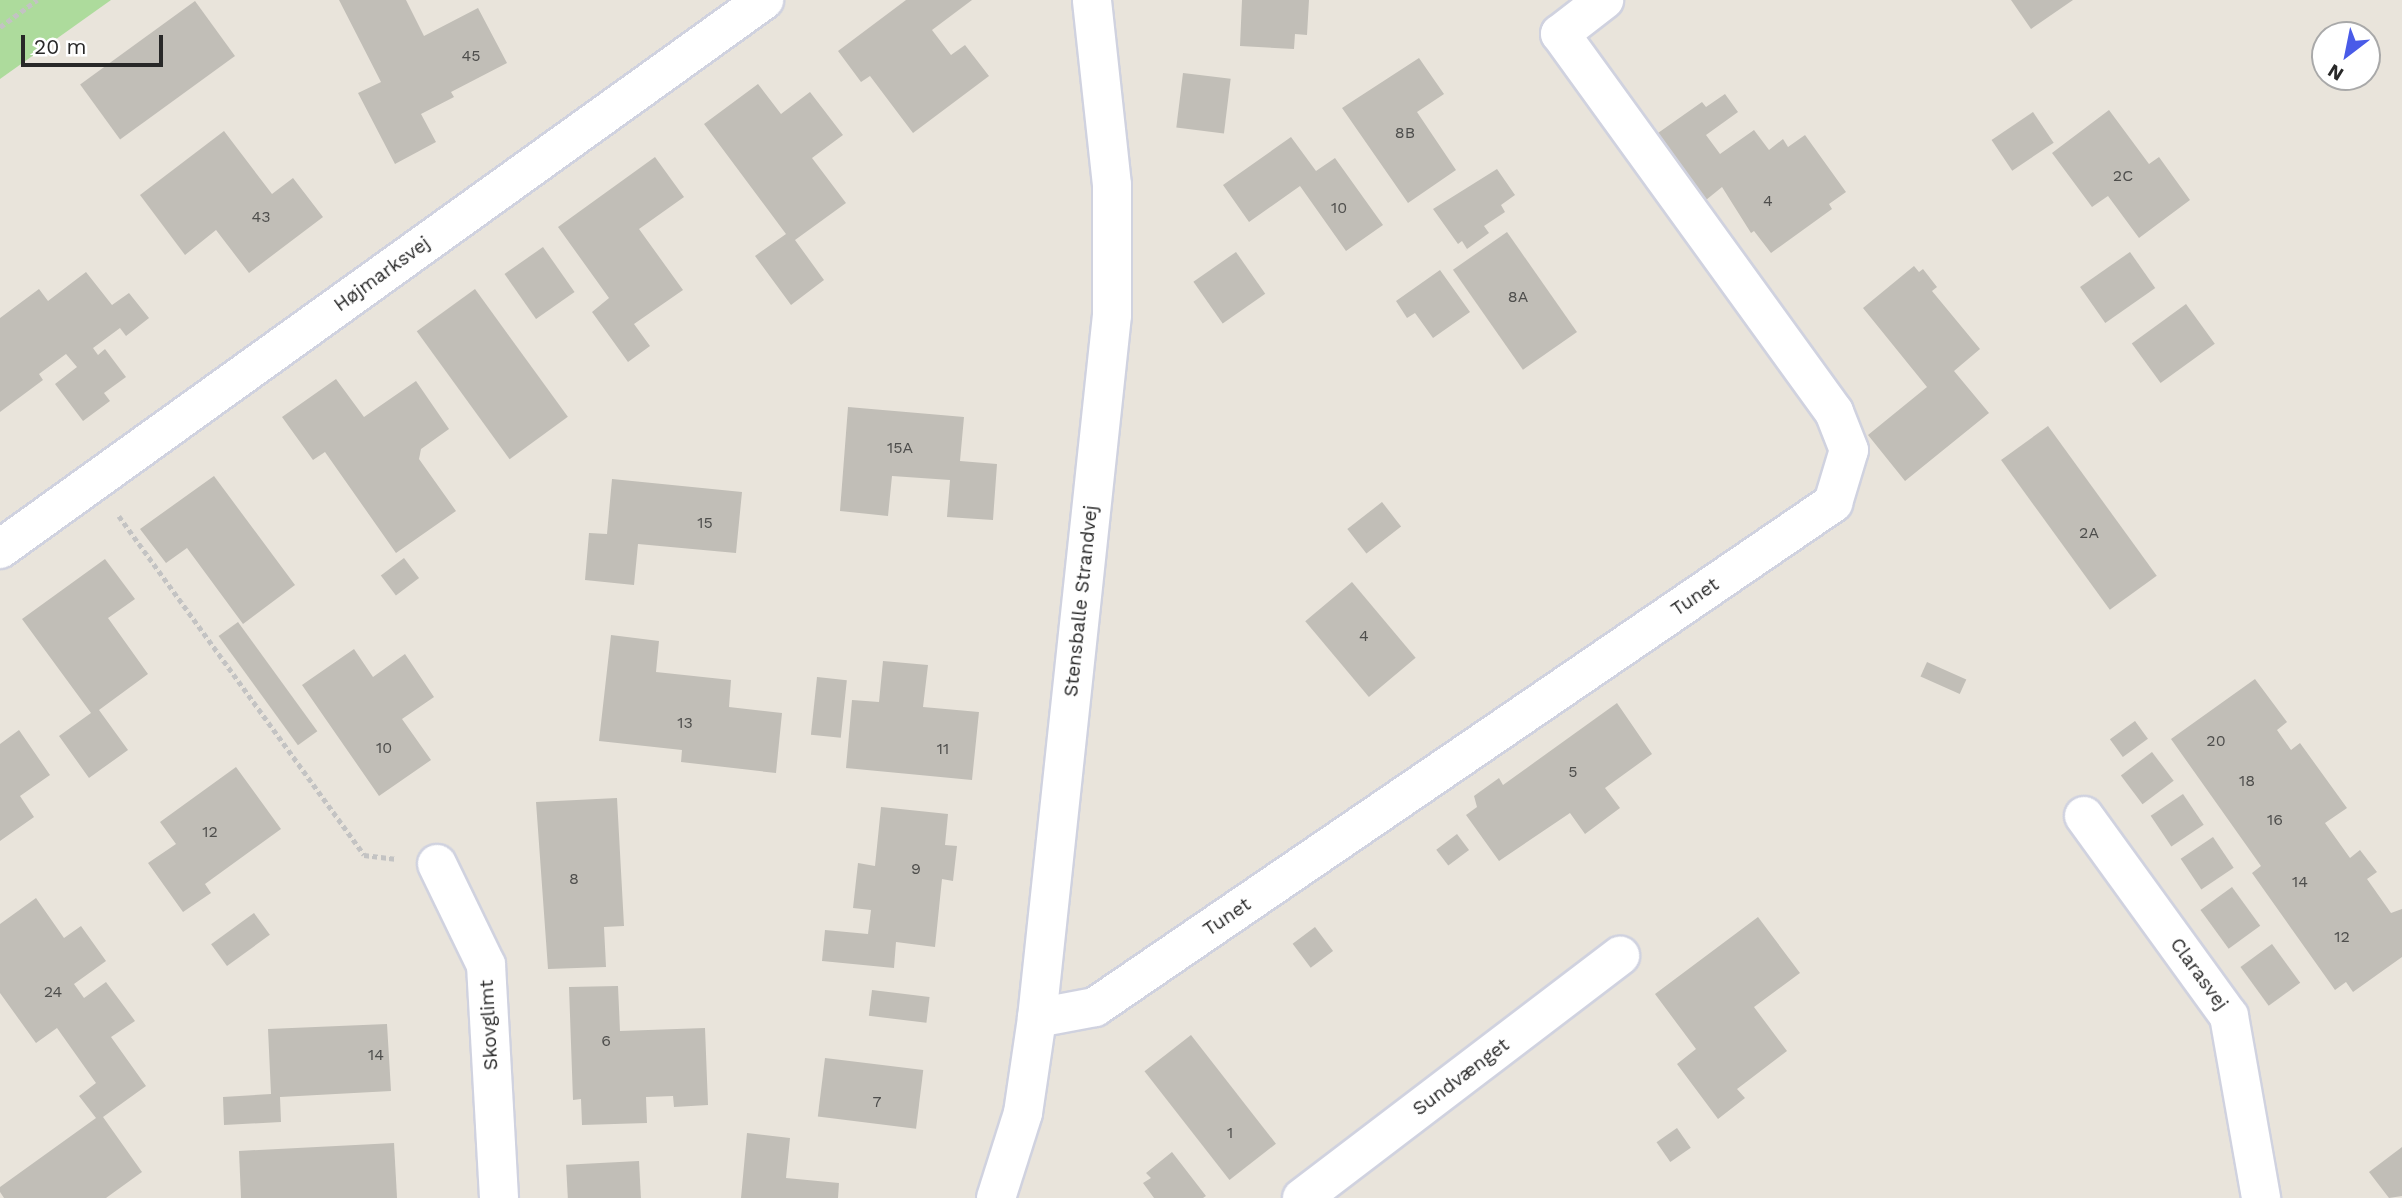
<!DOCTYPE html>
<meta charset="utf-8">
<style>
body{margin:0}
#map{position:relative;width:2402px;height:1198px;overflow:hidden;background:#e9e4db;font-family:"Work Sans",sans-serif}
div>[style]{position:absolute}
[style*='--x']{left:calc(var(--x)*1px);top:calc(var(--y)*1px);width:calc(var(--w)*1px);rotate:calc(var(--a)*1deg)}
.green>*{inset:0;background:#addb9c}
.building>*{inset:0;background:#c1beb7;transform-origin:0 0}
.path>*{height:4.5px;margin-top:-2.25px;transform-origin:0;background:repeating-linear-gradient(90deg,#c3c3c3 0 5px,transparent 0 8.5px)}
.roads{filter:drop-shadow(2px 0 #d0d2df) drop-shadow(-2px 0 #d0d2df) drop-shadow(0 2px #d0d2df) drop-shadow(0 -2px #d0d2df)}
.street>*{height:38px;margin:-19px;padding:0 19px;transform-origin:19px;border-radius:19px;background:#fff}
span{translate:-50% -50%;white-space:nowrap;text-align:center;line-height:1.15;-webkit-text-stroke:5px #fff;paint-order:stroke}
.number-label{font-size:16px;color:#4e4e4c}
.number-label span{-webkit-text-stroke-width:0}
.street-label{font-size:19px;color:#282828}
.north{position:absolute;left:2311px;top:21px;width:70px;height:70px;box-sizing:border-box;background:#fff;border:2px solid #a9a9a9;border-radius:50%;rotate:212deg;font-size:19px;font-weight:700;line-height:28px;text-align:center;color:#282828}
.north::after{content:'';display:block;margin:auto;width:24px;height:32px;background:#495be8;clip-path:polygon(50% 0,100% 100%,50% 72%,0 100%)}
.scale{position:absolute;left:21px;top:35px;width:142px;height:32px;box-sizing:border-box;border:4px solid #282828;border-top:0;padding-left:9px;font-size:21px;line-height:24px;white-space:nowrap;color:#282828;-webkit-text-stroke:5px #fff;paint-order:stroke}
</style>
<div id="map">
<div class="green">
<div style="clip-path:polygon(0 0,111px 0,0 79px)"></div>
</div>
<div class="building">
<div style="clip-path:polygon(339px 0,406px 0,424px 36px,478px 8px,507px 63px,451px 92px,454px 97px,421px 114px,436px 142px,395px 164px,358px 93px,381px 82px)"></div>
<div style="clip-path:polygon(906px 0,972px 0,932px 30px,951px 55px,965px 45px,989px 76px,913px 133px,870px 76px,861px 82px,838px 51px)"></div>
<div style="clip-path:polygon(1242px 0,1309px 0,1307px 35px,1295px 34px,1294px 49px,1240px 46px)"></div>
<div style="clip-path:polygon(2011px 0,2073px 0,2031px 29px)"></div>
<div style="left:195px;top:1px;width:68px;height:142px;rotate:54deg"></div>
<div style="clip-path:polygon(1419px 58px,1444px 94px,1417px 112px,1456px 170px,1408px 203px,1342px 108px)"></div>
<div style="left:1183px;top:73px;width:48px;height:55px;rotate:7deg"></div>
<div style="clip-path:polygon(758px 84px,781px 114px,810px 92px,843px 135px,812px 158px,846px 203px,795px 240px,824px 280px,791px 305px,755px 256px,786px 234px,704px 124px)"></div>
<div style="clip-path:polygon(1725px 94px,1738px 112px,1706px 135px,1720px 154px,1754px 130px,1769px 150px,1783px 139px,1788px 147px,1805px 135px,1846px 192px,1829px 204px,1832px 209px,1771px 253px,1754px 231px,1751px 233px,1722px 187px,1706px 200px,1658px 133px,1702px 102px,1706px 107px)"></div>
<div style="clip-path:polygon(2109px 110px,2149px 164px,2159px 157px,2190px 200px,2139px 238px,2108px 196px,2092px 207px,2052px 153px)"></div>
<div style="left:2033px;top:112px;width:37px;height:50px;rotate:56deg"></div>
<div style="clip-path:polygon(224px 131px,272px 194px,293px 178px,323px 217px,249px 273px,216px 230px,185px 255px,140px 195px)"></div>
<div style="clip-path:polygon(1291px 137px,1316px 171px,1335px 158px,1383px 225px,1346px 251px,1300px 186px,1249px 222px,1223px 185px)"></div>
<div style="clip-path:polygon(655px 157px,684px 197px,639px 229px,683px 290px,634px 324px,650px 346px,628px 362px,592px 312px,609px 298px,558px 227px)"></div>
<div style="clip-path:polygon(1497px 169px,1515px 195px,1501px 205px,1505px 212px,1484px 226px,1489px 233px,1467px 249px,1462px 241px,1458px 244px,1433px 209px)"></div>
<div style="left:1507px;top:232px;width:122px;height:66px;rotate:55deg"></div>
<div style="left:543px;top:247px;width:55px;height:47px;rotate:55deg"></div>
<div style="left:1236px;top:252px;width:51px;height:52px;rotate:55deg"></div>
<div style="left:2130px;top:252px;width:44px;height:61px;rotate:55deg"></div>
<div style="clip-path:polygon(1914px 266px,1919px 272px,1923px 269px,1937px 287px,1932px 291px,1980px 349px,1954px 371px,1989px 413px,1905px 481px,1868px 435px,1927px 387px,1863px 308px)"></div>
<div style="clip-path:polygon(1440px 270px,1470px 312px,1433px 338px,1415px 313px,1407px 318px,1396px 301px)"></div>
<div style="clip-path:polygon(86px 272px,112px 305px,129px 293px,149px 318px,126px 336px,120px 328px,93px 348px,98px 355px,105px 349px,126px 377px,104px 393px,110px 401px,83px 421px,55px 384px,77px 367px,66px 354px,39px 374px,43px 380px,0 412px,0 318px,39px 289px,48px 301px)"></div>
<div style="left:475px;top:289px;width:158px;height:72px;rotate:54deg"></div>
<div style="left:2186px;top:304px;width:49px;height:67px;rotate:54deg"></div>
<div style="clip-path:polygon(336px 379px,364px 417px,416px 381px,449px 429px,421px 449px,419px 459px,456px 511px,396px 553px,325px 452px,313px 460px,282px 417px)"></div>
<div style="clip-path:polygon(848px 407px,964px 417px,960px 461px,997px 464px,993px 520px,947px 517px,950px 480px,892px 476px,888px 516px,840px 511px)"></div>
<div style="left:2048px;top:426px;width:185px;height:58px;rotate:54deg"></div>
<div style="clip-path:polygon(214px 476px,295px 585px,243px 624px,187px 548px,166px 563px,140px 529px)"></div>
<div style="clip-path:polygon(612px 479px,742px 492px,736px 553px,638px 544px,634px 585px,585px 580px,589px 533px,607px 534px)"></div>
<div style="left:1382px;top:502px;width:31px;height:44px;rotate:52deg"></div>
<div style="left:404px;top:558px;width:25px;height:29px;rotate:53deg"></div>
<div style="clip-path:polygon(105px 559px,135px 599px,108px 618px,148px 674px,99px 710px,128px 750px,89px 778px,59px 736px,91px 713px,22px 619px)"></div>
<div style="left:1352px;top:582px;width:99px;height:61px;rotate:50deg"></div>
<div style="left:238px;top:622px;width:135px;height:24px;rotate:54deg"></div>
<div style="clip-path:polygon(611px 635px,659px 641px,656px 672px,731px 680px,729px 707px,782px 713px,776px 773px,681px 762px,682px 750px,599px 741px)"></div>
<div style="clip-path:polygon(354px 649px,373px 677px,405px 654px,434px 697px,402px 719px,431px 760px,379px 796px,302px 685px)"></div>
<div style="clip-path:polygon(883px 661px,928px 665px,923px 707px,979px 712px,972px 780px,846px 768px,852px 700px,879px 702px)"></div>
<div style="left:1927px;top:662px;width:43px;height:16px;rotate:24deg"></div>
<div style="left:817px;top:677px;width:30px;height:58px;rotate:6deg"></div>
<div style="clip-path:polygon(2255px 679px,2287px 722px,2277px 730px,2291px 750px,2300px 743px,2347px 808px,2325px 823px,2350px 858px,2360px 850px,2377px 872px,2367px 879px,2391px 913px,2402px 909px,2402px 957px,2353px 992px,2346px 982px,2335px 990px,2252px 873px,2261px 866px,2171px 739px)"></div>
<div style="clip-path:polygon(1617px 703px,1652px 754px,1605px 788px,1620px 808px,1585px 834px,1570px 813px,1499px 861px,1466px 815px,1477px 807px,1474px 796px,1499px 778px,1503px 785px)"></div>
<div style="left:2135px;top:721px;width:22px;height:31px;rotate:54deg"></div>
<div style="clip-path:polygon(19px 730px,50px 775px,20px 796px,34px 817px,0 841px,0 744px)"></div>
<div style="left:2152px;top:752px;width:36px;height:39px;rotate:53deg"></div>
<div style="clip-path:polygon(236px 767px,281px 829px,205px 884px,211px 893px,183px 912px,148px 863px,176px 844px,160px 822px)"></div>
<div style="left:2183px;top:794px;width:37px;height:39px;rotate:56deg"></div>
<div style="clip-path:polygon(617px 798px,624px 926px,604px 927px,606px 967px,548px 969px,536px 802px)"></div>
<div style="clip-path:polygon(881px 807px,948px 814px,945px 845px,957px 846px,953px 881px,942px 879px,935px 947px,896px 942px,894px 968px,822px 961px,825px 930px,868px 934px,871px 910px,853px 908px,858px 863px,875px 866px)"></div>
<div style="left:1457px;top:834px;width:20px;height:26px;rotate:53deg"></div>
<div style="left:2213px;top:837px;width:37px;height:39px;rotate:56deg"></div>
<div style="left:2232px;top:887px;width:48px;height:39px;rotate:54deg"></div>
<div style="clip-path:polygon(36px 898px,64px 938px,81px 926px,106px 961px,74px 984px,84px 998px,106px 982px,135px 1021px,111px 1037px,146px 1086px,103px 1117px,142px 1172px,106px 1198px,4px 1198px,0 1192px,0 1187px,96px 1118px,79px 1096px,96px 1083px,57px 1028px,36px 1043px,0 993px,0 924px)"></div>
<div style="left:254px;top:913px;width:27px;height:53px;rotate:54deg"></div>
<div style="clip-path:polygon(1758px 917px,1800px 973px,1754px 1007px,1787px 1051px,1737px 1089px,1745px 1098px,1718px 1119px,1677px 1064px,1696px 1049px,1655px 994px)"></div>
<div style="left:1315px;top:927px;width:30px;height:28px;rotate:53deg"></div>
<div style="left:2272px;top:944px;width:48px;height:39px;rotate:54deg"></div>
<div style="clip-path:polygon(618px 986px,620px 1031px,705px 1028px,708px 1105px,674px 1107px,673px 1096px,646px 1097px,647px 1123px,582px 1125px,581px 1099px,573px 1100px,569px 987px)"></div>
<div style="left:872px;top:990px;width:58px;height:26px;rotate:7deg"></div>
<div style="clip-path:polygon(387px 1024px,391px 1091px,280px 1097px,281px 1122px,224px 1125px,223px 1097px,271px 1094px,268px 1029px)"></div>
<div style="left:1191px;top:1035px;width:138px;height:59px;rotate:52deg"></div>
<div style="left:825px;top:1058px;width:99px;height:59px;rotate:7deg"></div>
<div style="left:1677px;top:1128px;width:24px;height:25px;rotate:55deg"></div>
<div style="clip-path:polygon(747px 1133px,790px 1138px,786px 1178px,839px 1183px,838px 1198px,741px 1198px)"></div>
<div style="clip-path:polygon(394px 1143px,397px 1198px,241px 1198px,239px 1151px)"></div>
<div style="clip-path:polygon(2402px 1147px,2402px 1196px,2389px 1198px,2369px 1172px)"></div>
<div style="clip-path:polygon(1172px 1152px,1206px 1196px,1203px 1198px,1154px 1198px,1143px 1183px,1151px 1178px,1146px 1173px)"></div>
<div style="left:639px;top:1161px;width:37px;height:73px;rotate:87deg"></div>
</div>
<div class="path">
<div style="--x:0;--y:27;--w:46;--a:-36.1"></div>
<div style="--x:119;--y:516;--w:418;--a:54.1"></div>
<div style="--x:364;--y:855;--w:31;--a:7"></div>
</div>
<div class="roads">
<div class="street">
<div style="--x:0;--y:549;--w:941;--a:-35.7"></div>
<div style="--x:2084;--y:816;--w:247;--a:54.1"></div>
<div style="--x:2229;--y:1016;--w:185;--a:80"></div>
<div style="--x:437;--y:864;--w:112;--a:64.1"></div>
<div style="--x:486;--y:965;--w:233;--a:86.8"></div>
<div style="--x:1037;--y:1018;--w:59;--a:-10.7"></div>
<div style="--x:1095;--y:1007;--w:894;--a:-34.33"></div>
<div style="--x:1833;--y:503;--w:55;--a:-73.2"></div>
<div style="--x:1849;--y:450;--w:41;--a:-111.5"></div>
<div style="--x:1834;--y:412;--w:467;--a:-125.9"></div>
<div style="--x:1560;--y:34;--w:56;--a:-37.7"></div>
<div style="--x:996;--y:1198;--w:89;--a:-72.4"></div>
<div style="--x:1023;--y:1113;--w:96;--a:-81.6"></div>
<div style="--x:1037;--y:1018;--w:707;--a:-83.91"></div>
<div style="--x:1112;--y:315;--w:130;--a:-90"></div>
<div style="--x:1112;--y:185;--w:186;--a:-96.2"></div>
<div style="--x:1302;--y:1198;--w:400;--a:-37.3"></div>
</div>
</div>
<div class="number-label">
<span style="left:471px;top:56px">45</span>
<span style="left:1405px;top:133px">8B</span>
<span style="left:2123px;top:176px">2C</span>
<span style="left:1768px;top:201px">4</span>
<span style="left:1339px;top:208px">10</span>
<span style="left:261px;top:217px">43</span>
<span style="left:1518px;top:297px">8A</span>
<span style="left:900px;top:448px">15A</span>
<span style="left:705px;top:523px">15</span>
<span style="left:2089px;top:533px">2A</span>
<span style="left:1364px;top:636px">4</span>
<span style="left:685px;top:723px">13</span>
<span style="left:2216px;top:741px">20</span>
<span style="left:384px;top:748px">10</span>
<span style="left:943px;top:749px">11</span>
<span style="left:1573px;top:772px">5</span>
<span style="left:2247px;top:781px">18</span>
<span style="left:2275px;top:820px">16</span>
<span style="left:210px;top:832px">12</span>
<span style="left:916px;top:869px">9</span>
<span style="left:574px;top:879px">8</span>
<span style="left:2300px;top:882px">14</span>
<span style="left:2342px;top:937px">12</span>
<span style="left:53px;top:992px">24</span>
<span style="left:606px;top:1041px">6</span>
<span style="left:376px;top:1055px">14</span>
<span style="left:877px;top:1102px">7</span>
<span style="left:1230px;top:1133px">1</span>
</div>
<div class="street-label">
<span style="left:382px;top:274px;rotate:-36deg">Højmarksvej</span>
<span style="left:1695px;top:597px;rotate:-34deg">Tunet</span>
<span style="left:1081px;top:601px;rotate:-84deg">Stensballe Strandvej</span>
<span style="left:1227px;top:917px;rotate:-34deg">Tunet</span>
<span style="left:2199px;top:974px;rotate:54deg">Clarasvej</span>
<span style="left:489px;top:1025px;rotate:-93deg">Skovglimt</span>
<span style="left:1461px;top:1077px;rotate:-37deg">Sundvænget</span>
</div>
<div class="north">N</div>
<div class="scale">20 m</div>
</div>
